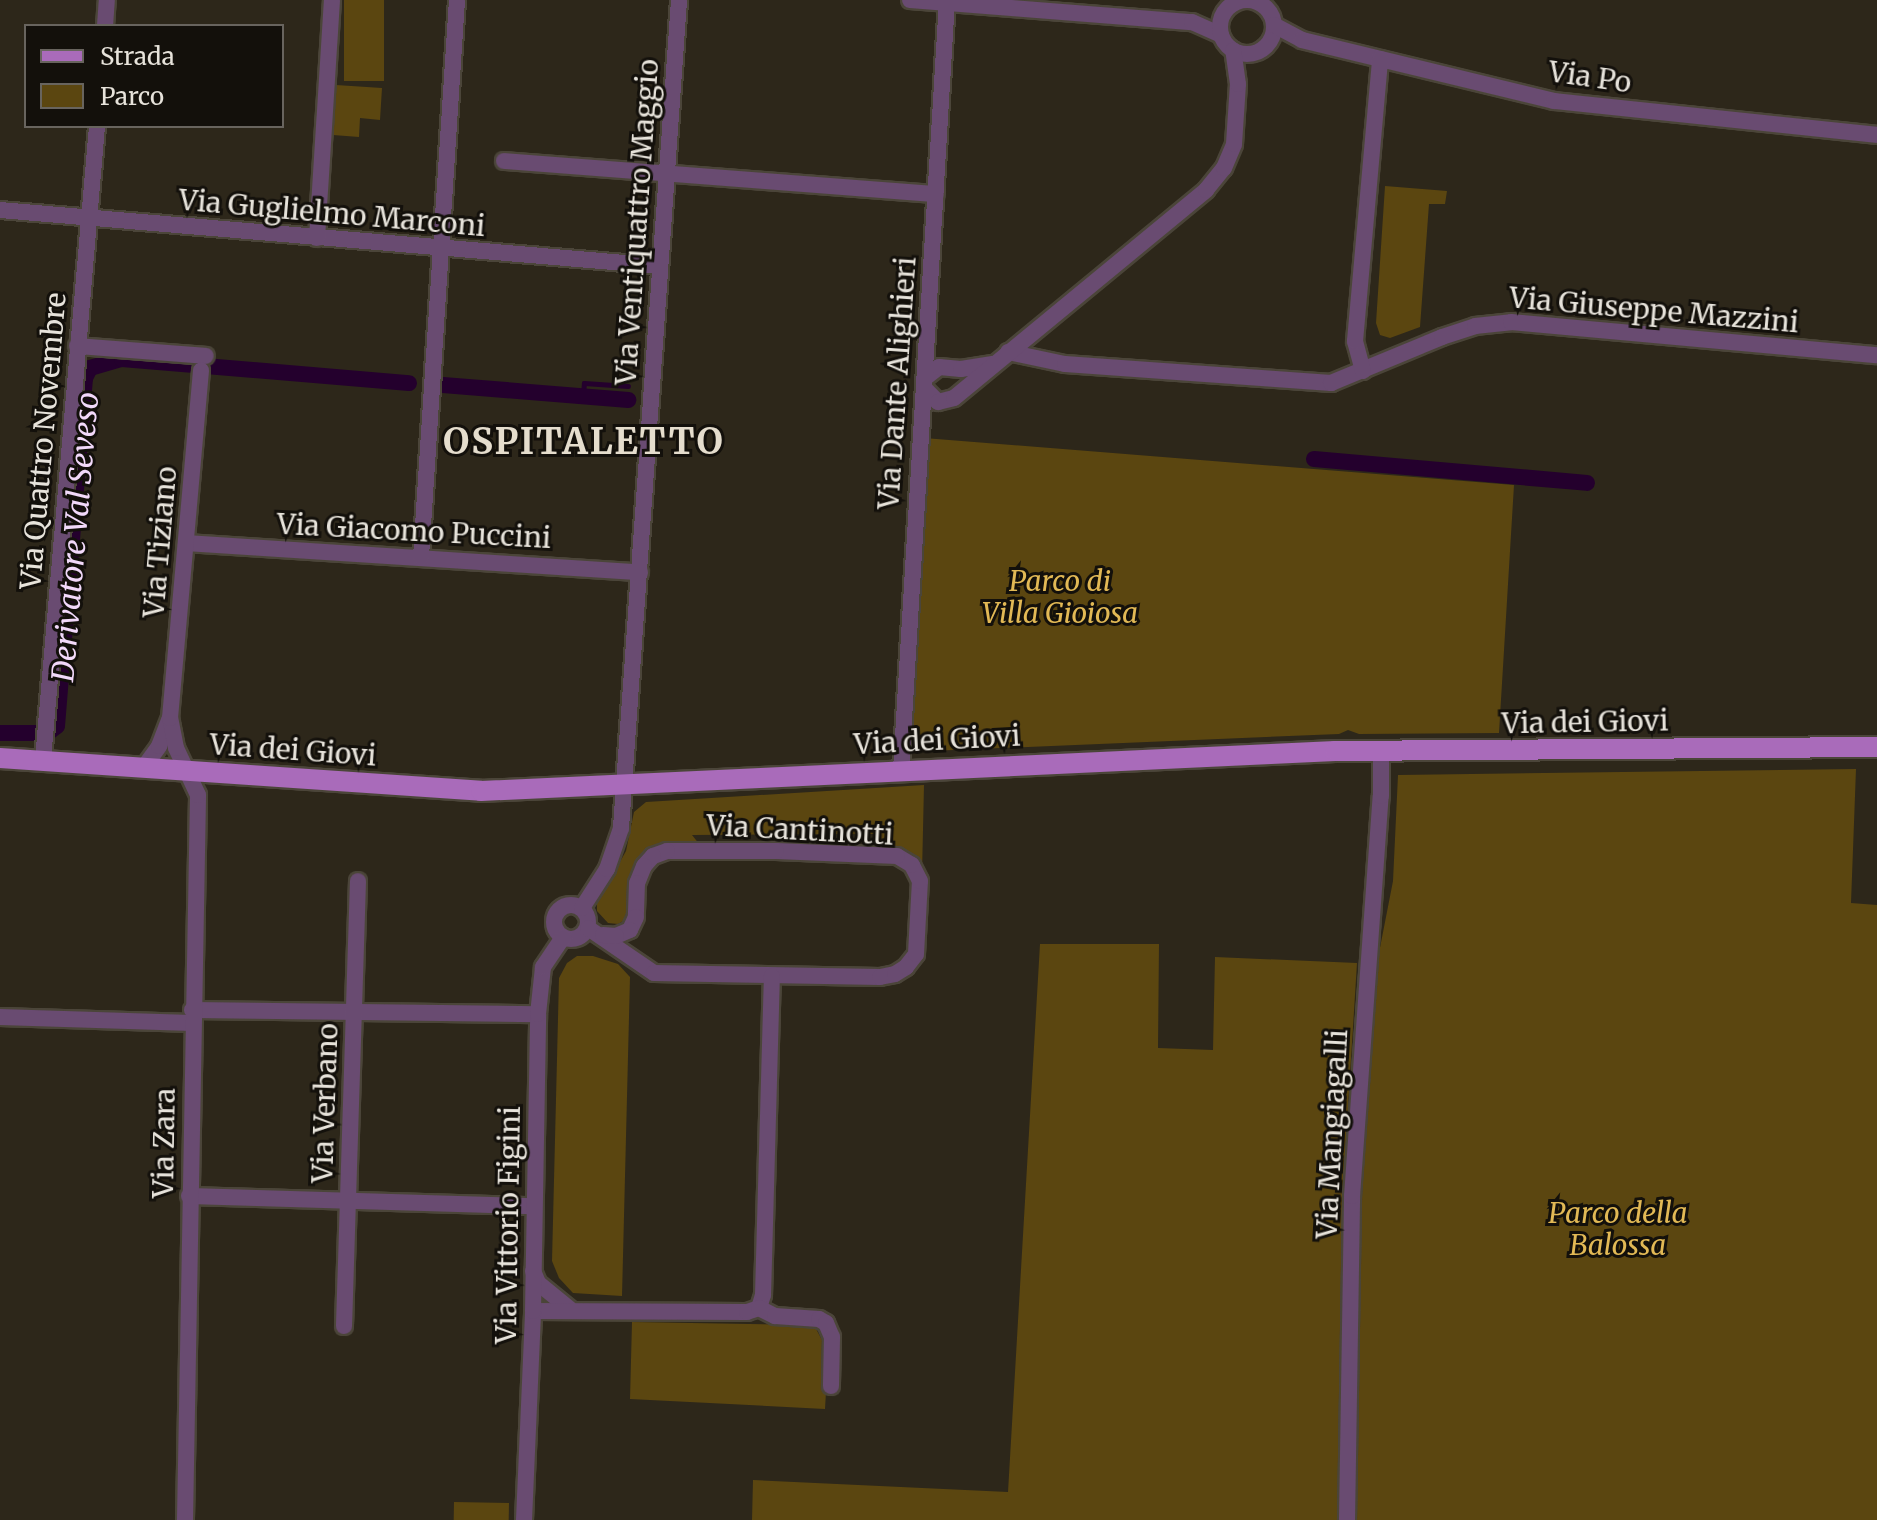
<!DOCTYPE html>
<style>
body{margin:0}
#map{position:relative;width:1877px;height:1520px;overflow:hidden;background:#2d271a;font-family:Merriweather,serif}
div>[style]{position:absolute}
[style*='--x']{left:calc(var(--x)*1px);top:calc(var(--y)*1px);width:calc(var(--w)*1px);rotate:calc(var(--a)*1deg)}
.green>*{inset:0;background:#5b4610;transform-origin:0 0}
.stream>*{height:5px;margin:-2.5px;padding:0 2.5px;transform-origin:2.5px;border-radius:2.5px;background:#24002d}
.canal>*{height:16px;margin:-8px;padding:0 8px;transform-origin:8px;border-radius:8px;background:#24002d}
.roads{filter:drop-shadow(2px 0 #4b4539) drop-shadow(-2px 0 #4b4539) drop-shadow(0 2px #4b4539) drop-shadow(0 -2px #4b4539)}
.minor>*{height:16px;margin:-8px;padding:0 8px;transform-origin:8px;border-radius:8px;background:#694b71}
.minor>.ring{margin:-8px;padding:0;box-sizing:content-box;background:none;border:16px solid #694b71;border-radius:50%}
.major>*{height:20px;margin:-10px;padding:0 10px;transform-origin:10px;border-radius:10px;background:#a96bba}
span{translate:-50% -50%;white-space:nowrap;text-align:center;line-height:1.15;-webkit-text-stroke:6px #13100b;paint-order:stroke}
.street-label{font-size:28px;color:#e7e3db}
.park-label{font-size:28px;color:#e2b955;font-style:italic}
.water-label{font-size:30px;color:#f2d9fa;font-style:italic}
.district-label{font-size:36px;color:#e5ddcd;font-weight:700;letter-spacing:2px}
.legend{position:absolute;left:24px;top:24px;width:260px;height:104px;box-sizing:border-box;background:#13100b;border:2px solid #68645e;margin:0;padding:10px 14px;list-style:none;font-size:24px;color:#e7e3db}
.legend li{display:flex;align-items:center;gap:16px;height:40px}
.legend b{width:40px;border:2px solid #68645e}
</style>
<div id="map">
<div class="green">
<div style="left:344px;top:0;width:40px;height:81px"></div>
<div style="clip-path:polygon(336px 85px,382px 88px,380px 120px,360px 118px,359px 137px,333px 135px)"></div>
<div style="clip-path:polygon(1385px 186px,1447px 191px,1445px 204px,1429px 204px,1420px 327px,1390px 338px,1380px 335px,1376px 323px)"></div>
<div style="clip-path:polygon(924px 438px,1514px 485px,1499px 733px,1359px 734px,1348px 730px,1339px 734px,906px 752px)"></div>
<div style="clip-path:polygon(1856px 769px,1851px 903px,1877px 905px,1877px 1520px,1354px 1520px,1359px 1221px,1377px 963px,1393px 881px,1398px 775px)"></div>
<div style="clip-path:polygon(924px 785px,922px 874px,913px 856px,888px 848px,876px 834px,692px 835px,700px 845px,641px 858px,634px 866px,625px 920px,618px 924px,608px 923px,597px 911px,597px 903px,626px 851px,634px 812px,646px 802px)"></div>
<div style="clip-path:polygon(1040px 944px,1159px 944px,1158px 1048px,1213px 1050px,1215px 957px,1357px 963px,1344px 1171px,1339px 1520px,752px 1520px,753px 1480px,1008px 1492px)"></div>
<div style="clip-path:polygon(577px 956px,593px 956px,618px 964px,630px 977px,622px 1296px,573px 1293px,559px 1278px,552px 1261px,559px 978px,567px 963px)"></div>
<div style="clip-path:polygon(632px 1322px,814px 1325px,822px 1340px,821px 1386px,826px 1392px,825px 1409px,630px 1399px)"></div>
<div style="left:454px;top:1502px;width:55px;height:18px;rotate:1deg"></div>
</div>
<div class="stream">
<div style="--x:583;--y:396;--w:13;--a:-86"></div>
<div style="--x:584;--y:383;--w:44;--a:3.9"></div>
</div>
<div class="canal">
<div style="--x:443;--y:385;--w:186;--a:4.6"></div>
<div style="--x:1314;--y:459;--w:274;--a:5"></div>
<div style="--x:0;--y:733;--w:39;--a:0"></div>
<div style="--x:48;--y:733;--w:11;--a:-38"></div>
<div style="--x:57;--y:726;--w:349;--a:-85.4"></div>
<div style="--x:85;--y:378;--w:11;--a:-63"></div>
<div style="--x:90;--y:368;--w:33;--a:-16"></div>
<div style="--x:122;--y:359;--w:288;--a:4.8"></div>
</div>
<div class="roads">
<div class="minor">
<div style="--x:910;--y:0;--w:283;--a:4.5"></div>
<div style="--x:1192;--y:22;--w:32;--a:24"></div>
<div class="ring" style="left:1220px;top:0;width:38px;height:38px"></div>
<div style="--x:1274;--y:25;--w:32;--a:28"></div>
<div style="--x:1302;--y:40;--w:259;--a:13.6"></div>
<div style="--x:1554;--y:101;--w:325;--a:6"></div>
<div style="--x:105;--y:26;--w:26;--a:-86"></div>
<div style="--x:504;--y:161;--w:433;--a:4.4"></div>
<div style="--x:0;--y:210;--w:662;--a:4.85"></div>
<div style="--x:317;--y:238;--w:238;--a:-86.4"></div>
<div style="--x:77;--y:346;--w:129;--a:4.4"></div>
<div style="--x:1008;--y:352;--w:58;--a:11.9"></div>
<div style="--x:1065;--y:364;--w:267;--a:4.1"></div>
<div style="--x:1331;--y:383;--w:120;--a:-22.5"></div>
<div style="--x:1442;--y:337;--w:35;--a:-18"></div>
<div style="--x:1475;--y:326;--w:36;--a:-6"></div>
<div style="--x:1511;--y:322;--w:367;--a:5.2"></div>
<div style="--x:1363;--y:371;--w:31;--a:-105"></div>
<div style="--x:1355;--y:341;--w:283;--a:-84.9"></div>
<div style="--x:925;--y:378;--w:18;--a:-38"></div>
<div style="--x:939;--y:367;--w:22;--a:5"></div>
<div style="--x:961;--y:369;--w:32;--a:-9"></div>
<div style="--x:924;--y:388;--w:20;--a:45"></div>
<div style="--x:938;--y:402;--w:16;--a:-14"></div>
<div style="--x:954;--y:398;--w:327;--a:-39.5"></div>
<div style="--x:1206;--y:190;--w:28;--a:-51"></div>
<div style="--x:1224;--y:168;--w:26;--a:-67"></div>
<div style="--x:1234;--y:144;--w:60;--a:-86.2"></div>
<div style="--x:1238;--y:84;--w:34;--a:-98"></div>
<div style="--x:186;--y:543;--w:455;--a:3.7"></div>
<div style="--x:421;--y:557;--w:558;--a:-86.3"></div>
<div style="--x:43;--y:760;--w:636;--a:-85.13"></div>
<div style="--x:144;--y:767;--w:26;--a:-54"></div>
<div style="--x:159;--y:746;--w:28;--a:-69"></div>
<div style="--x:901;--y:770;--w:771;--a:-86.58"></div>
<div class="ring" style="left:554px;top:905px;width:18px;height:18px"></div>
<div style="--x:582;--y:908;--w:46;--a:-57.3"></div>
<div style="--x:607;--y:869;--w:43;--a:-71.1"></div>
<div style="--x:621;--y:828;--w:830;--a:-85.99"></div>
<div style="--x:588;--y:928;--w:80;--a:34.3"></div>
<div style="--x:654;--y:973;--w:226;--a:1"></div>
<div style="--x:880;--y:977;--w:15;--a:-11"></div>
<div style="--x:895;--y:974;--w:13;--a:-32"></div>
<div style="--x:906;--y:967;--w:16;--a:-52"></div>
<div style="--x:916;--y:954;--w:73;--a:-86.9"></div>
<div style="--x:920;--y:881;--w:18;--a:-117"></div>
<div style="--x:912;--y:865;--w:17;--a:-149"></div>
<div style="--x:897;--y:856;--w:121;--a:-177.6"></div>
<div style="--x:776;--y:851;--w:109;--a:180"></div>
<div style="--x:667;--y:851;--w:15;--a:160"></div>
<div style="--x:653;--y:856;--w:13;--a:132"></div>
<div style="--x:644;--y:866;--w:18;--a:112"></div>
<div style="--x:637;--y:883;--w:34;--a:92"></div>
<div style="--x:636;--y:917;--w:14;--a:115"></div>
<div style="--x:630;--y:930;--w:15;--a:157"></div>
<div style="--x:616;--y:936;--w:13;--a:-176"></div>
<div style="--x:192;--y:1010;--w:346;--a:0.7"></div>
<div style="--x:0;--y:1017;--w:192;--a:1.8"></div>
<div style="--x:189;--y:1196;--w:345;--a:1.7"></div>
<div style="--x:533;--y:1271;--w:13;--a:67"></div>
<div style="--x:538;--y:1283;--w:41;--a:39.1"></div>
<div style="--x:759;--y:1308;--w:14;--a:-73"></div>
<div style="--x:763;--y:1295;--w:319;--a:-88.4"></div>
<div style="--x:533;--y:1311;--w:214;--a:0.3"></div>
<div style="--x:747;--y:1312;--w:13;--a:-18"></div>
<div style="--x:759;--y:1308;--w:18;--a:27"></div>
<div style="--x:775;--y:1316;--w:44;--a:3.9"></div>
<div style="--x:819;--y:1319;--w:8;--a:30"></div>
<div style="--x:826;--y:1323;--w:15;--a:67"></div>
<div style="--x:832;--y:1337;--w:49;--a:91.2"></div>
<div style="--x:344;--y:1326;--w:445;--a:-88.2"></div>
<div style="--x:185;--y:1520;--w:725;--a:-88.97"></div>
<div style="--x:198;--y:795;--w:52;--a:-115.1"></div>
<div style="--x:176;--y:748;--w:31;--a:-101"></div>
<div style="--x:170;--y:718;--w:349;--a:-84.9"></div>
<div style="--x:524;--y:1520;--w:209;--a:-87.5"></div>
<div style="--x:533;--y:1311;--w:297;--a:-89"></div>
<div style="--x:538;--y:1014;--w:47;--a:-83.9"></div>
<div style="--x:543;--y:967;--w:36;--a:-56"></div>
<div style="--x:1347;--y:1520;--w:324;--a:-89.1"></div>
<div style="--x:1352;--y:1196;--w:401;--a:-85.9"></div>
<div style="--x:1381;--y:796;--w:44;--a:-90"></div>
</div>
<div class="major">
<div style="--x:0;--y:758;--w:482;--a:3.9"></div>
<div style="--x:481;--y:791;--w:855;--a:-2.68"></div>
<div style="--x:1335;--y:751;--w:542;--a:-0.42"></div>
</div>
</div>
<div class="street-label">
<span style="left:1590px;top:77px;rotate:8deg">Via Po</span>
<span style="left:332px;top:213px;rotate:5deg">Via Guglielmo Marconi</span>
<span style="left:637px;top:222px;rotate:-86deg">Via Ventiquattro Maggio</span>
<span style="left:1654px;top:310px;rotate:5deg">Via Giuseppe Mazzini</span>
<span style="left:897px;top:383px;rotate:-86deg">Via Dante Alighieri</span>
<span style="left:43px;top:441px;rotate:-85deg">Via Quattro Novembre</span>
<span style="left:414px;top:531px;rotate:3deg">Via Giacomo Puccini</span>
<span style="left:160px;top:542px;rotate:-85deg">Via Tiziano</span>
<span style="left:1585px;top:722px;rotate:-1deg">Via dei Giovi</span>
<span style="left:937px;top:740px;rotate:-3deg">Via dei Giovi</span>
<span style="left:293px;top:750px;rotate:4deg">Via dei Giovi</span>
<span style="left:800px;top:830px;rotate:3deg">Via Cantinotti</span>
<span style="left:325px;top:1103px;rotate:-88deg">Via Verbano</span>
<span style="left:1332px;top:1134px;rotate:-87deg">Via Mangiagalli</span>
<span style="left:164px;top:1143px;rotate:-89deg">Via Zara</span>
<span style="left:508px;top:1225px;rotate:-89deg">Via Vittorio Figini</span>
</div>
<div class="park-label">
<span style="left:1060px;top:597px">Parco di<br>Villa Gioiosa</span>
<span style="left:1618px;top:1229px">Parco della<br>Balossa</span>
</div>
<div class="water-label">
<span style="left:75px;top:537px;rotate:-85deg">Derivatore Val Seveso</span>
</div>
<div class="district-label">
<span style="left:584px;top:442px">OSPITALETTO</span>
</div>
<ul class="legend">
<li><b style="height:10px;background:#a96bba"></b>Strada</li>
<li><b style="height:22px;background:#5b4610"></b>Parco</li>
</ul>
</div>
